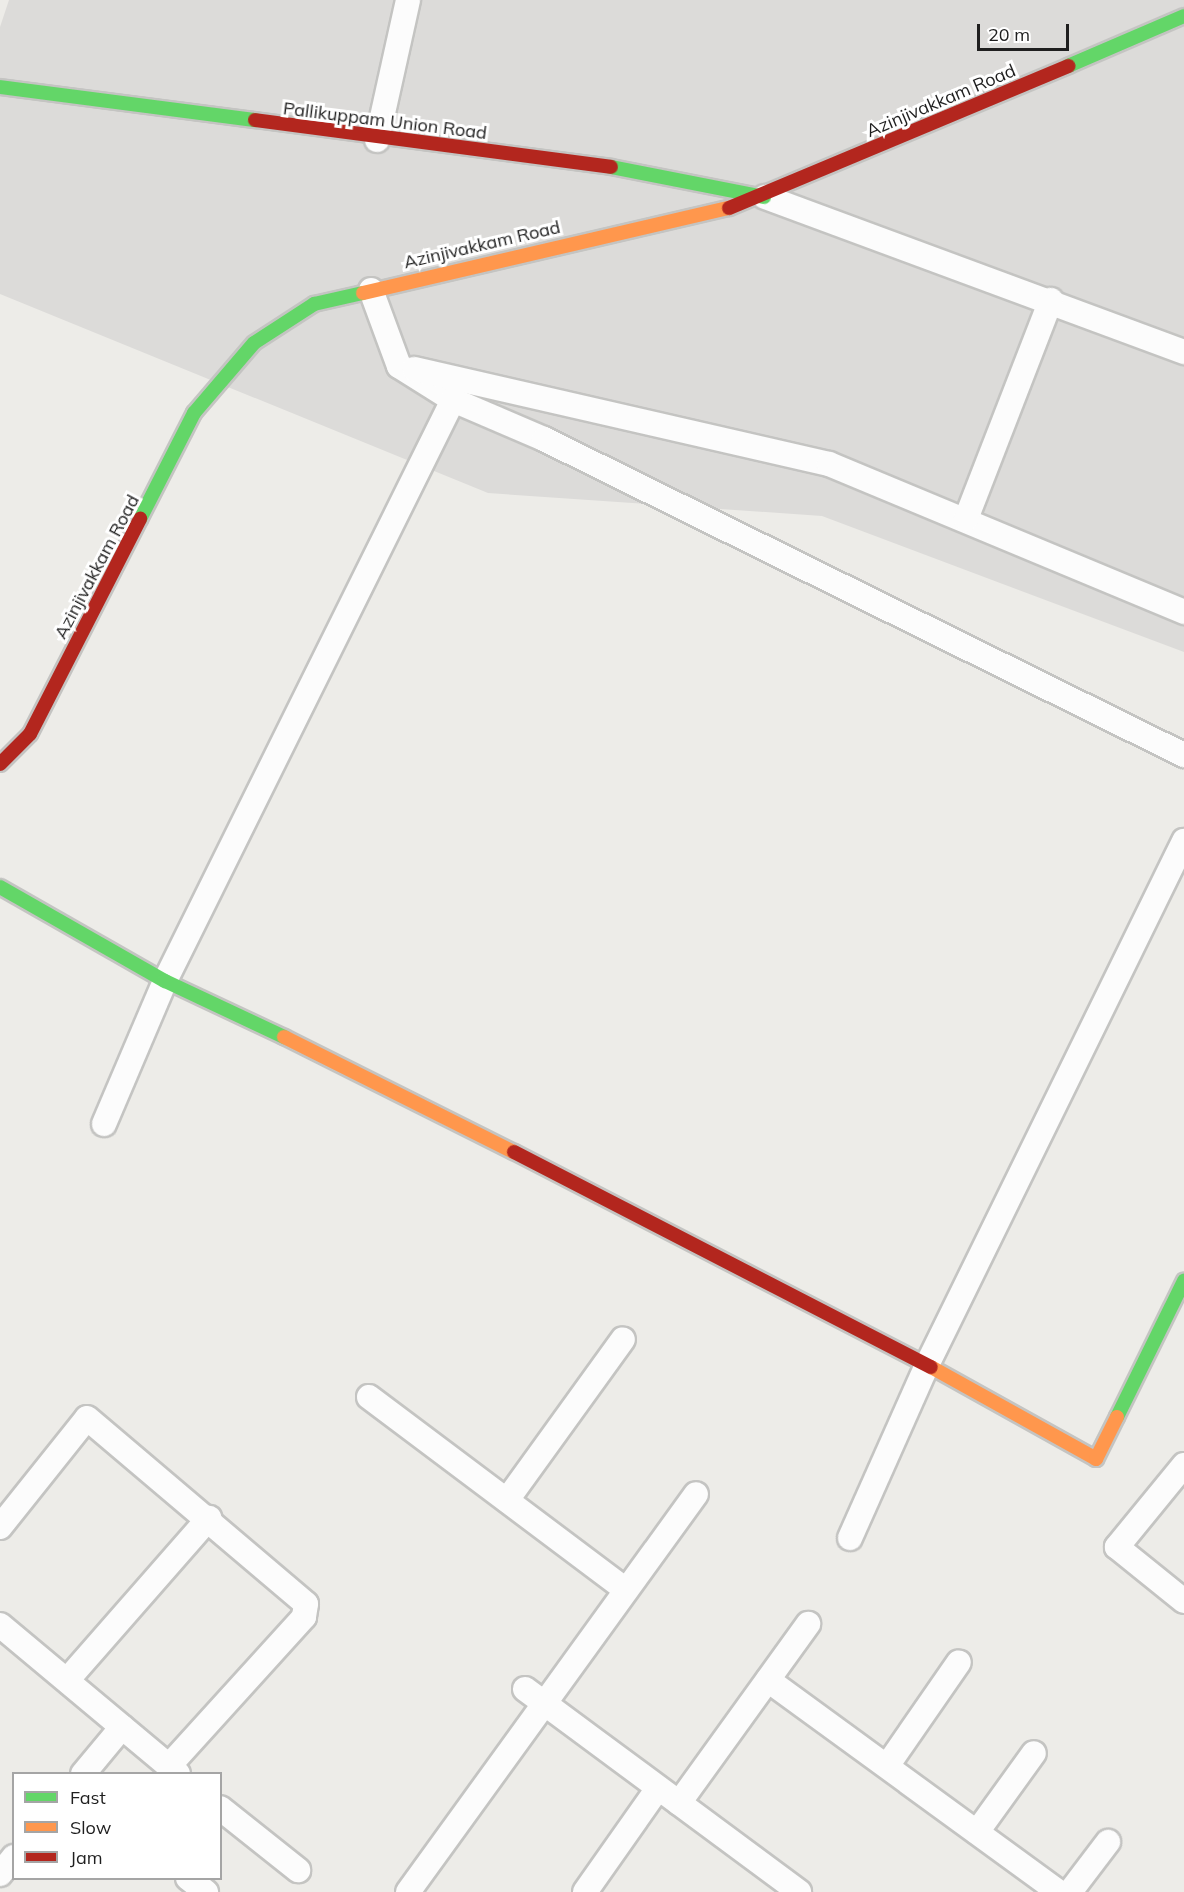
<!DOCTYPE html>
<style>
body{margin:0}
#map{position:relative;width:1184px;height:1892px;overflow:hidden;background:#edece8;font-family:Mulish,sans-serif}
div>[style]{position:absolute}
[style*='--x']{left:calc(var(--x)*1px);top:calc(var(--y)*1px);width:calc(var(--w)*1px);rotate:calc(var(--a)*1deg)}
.residential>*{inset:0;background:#dcdbd9}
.roads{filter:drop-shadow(2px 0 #c4c4c2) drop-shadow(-2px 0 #c4c4c2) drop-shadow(0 2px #c4c4c2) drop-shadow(0 -2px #c4c4c2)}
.street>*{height:24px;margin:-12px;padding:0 12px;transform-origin:12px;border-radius:12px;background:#fcfcfc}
.fast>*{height:14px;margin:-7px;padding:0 7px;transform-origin:7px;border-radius:7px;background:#63d668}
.slow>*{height:14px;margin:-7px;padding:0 7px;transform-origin:7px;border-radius:7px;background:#ff974d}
.jam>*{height:14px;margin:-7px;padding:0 7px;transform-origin:7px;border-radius:7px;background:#b3261e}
span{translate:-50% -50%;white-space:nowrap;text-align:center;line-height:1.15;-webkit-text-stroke:6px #fff;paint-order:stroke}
.street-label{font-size:18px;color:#1f1f1f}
.legend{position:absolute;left:12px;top:1772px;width:210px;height:108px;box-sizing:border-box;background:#fff;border:2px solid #a5a5a5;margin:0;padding:8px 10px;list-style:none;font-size:18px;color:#1f1f1f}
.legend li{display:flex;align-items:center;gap:12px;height:30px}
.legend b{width:30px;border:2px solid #a5a5a5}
.scale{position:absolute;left:977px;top:24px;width:92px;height:27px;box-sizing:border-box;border:3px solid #1f1f1f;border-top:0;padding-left:8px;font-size:18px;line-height:21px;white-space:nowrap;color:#1f1f1f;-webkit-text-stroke:4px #fff;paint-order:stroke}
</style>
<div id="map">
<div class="residential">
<div style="clip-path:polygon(9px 0,1184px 0,1184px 652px,822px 516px,488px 493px,0 294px,0 27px)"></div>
</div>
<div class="roads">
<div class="street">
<div style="--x:377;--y:140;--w:143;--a:-77.5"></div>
<div style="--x:765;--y:197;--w:447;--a:20.3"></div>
<div style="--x:371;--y:290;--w:81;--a:69.8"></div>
<div style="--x:399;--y:366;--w:64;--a:32.2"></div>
<div style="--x:453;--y:400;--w:99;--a:23.2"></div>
<div style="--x:544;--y:439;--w:714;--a:26.28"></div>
<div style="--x:414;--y:369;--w:426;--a:12.9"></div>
<div style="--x:829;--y:464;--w:385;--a:22.6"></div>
<div style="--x:966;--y:519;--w:235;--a:-68.8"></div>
<div style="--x:104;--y:1124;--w:155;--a:-66.9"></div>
<div style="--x:165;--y:981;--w:648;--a:-63.63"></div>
<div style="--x:369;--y:1397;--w:321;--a:36.9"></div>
<div style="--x:1184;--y:1465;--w:106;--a:129.3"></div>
<div style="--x:1117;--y:1547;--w:86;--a:38.9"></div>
<div style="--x:507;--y:1500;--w:198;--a:-54.2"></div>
<div style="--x:0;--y:1527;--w:139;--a:-51.4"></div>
<div style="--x:87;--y:1418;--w:287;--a:40.3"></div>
<div style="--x:306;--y:1604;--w:13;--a:99"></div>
<div style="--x:304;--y:1617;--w:201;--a:132.2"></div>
<div style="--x:850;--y:1538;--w:189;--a:-66"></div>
<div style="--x:927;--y:1365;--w:584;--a:-63.87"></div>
<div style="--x:0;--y:1625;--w:232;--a:39.9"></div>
<div style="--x:69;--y:1678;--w:213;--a:-48.8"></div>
<div style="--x:768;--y:1680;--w:360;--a:36.1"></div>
<div style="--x:525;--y:1689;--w:341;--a:36.5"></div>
<div style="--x:887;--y:1766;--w:126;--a:-55.3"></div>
<div style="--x:83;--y:1774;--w:61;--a:-50.3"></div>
<div style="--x:679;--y:1803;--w:221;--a:-54.2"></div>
<div style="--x:220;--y:1808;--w:100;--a:38.5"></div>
<div style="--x:977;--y:1832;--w:97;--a:-54.2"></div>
<div style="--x:0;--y:1874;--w:22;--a:-51"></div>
<div style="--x:188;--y:1878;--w:23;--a:38"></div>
<div style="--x:408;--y:1892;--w:491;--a:-54.1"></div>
<div style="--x:585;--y:1892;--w:127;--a:-54.9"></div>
<div style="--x:1070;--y:1892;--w:63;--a:-52.8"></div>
</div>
<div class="fast">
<div style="--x:1068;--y:66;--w:126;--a:-23.3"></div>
<div style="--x:0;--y:87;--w:257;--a:7.4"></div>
<div style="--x:611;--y:167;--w:156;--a:11.1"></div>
<div style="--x:140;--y:519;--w:119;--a:-63"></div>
<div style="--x:194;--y:413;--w:92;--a:-49.4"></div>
<div style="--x:254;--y:343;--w:72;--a:-33"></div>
<div style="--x:314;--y:304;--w:50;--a:-12.7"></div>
<div style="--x:0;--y:887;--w:190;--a:29.7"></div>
<div style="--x:165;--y:981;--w:132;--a:25.2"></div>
<div style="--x:1117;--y:1417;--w:152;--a:-63.8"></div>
</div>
<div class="slow">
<div style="--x:363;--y:293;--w:376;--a:-13.1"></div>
<div style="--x:284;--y:1037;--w:257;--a:26.6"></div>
<div style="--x:931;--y:1367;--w:189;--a:29.1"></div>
<div style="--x:1096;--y:1459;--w:47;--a:-63.4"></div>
</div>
<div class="jam">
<div style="--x:255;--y:120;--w:359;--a:7.5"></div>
<div style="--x:729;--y:208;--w:368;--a:-22.7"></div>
<div style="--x:0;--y:764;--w:42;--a:-45"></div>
<div style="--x:30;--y:734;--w:242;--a:-62.9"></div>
<div style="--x:514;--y:1152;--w:469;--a:27.3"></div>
</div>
</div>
<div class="street-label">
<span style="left:941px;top:101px;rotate:-23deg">Azinjivakkam Road</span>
<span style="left:385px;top:121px;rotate:7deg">Pallikuppam Union Road</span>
<span style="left:482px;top:245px;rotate:-13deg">Azinjivakkam Road</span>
<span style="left:97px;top:567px;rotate:-62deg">Azinjivakkam Road</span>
</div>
<ul class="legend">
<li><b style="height:8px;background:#63d668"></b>Fast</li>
<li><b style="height:8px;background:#ff974d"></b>Slow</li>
<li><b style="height:8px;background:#b3261e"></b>Jam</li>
</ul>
<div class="scale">20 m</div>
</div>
